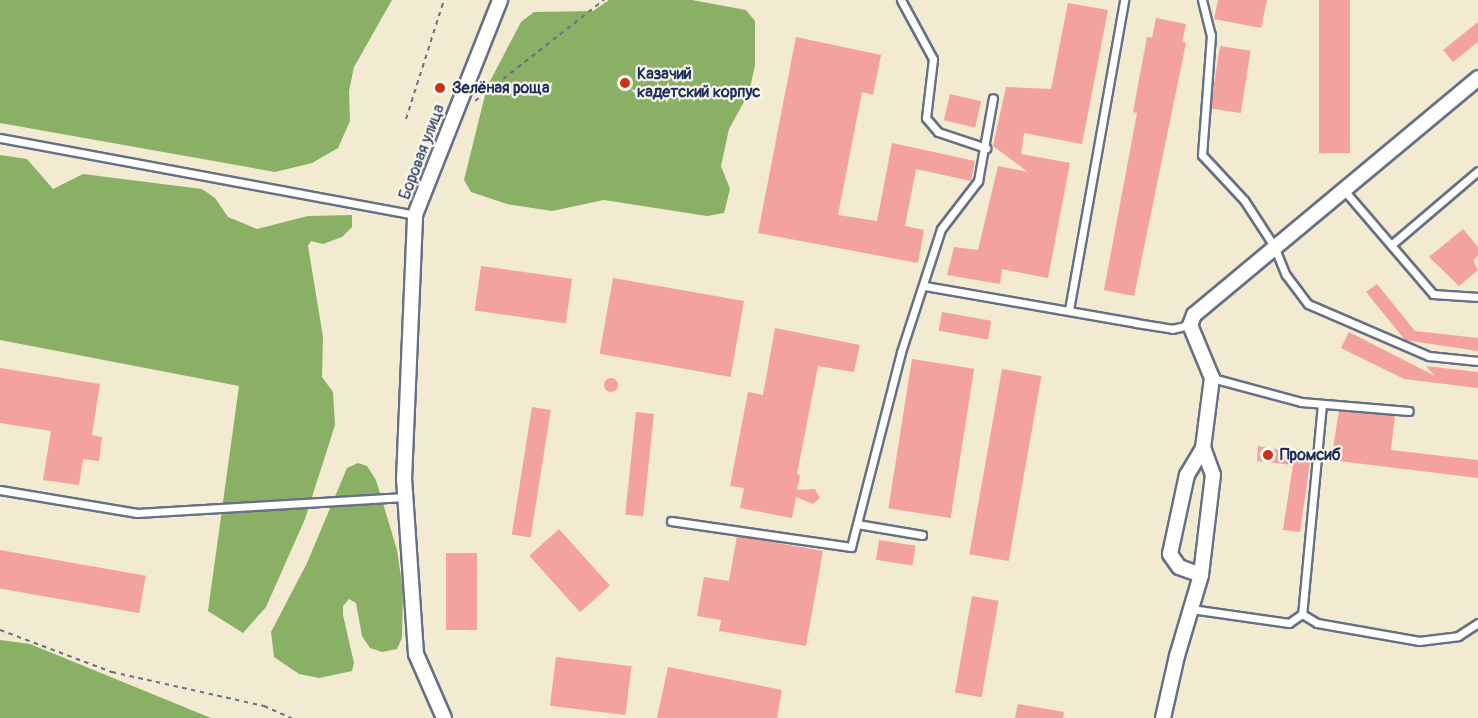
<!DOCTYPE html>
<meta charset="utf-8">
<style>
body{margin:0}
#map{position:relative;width:1478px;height:718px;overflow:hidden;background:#f2ead1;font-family:Pangolin,sans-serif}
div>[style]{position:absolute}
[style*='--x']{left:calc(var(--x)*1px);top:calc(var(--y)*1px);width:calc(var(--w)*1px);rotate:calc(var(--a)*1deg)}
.forest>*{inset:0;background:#8ab066}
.building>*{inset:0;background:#f3a29d;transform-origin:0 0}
.round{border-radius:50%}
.path>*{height:2px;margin-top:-1px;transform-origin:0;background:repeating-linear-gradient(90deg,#667086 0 4.5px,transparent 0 9px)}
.roads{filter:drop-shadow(2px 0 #667086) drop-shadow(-2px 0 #667086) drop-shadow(0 2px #667086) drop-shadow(0 -2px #667086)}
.lane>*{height:7px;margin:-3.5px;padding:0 3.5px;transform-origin:3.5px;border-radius:3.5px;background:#fff}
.street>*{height:14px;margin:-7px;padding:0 7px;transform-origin:7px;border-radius:7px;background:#fff}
.dots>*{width:16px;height:16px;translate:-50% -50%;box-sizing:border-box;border:3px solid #fbf7ec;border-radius:50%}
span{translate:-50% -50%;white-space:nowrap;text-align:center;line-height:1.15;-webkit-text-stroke:4.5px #fbf7ec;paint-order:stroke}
.poi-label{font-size:16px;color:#1b2f5e;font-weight:700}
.left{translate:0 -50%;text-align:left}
.street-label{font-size:16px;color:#1b2f5e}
</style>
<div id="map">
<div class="forest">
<div style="clip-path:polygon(0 0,392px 0,354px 67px,349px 91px,350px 121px,338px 148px,312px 163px,275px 172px,0 123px)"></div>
<div style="clip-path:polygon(609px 0,692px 0,746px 10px,755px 21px,755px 65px,749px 93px,729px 129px,721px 166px,730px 189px,724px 213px,707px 216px,604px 200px,552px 211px,507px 204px,471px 192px,464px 180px,487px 87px,521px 22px,534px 12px,593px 11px)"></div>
<div style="clip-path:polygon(0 155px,27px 159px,53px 189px,83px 174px,202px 189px,215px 198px,228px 217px,257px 229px,308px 216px,352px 215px,352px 227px,342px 237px,323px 244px,311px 241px,308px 246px,323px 337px,322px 377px,333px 392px,335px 425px,305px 519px,266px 607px,243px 633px,208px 611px,239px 386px,0 340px)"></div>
<div style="clip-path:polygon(358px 463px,367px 466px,376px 480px,397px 550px,403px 591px,402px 638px,397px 649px,382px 652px,370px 648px,362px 636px,356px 603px,349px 599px,343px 606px,343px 615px,354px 663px,352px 671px,319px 678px,299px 674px,274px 657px,271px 632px,307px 563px,347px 468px)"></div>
<div style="clip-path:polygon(0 640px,30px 644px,211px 718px,0 718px)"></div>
</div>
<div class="building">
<div style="clip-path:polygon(1218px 0,1267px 0,1261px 28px,1214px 19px)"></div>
<div style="left:1319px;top:0;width:31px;height:153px"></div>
<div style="clip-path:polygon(1068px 3px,1108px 10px,1082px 144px,1024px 133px,1021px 154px,1070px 163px,1048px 278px,1002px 269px,1000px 284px,947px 275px,954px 247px,978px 250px,998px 166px,1028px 172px,993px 146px,1006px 87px,1051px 89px)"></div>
<div style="clip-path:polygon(1156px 18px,1186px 24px,1182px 42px,1186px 43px,1134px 296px,1104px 290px,1137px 113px,1133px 112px,1147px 37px,1152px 38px)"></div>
<div style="clip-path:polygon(1478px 22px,1478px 42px,1453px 62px,1443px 50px)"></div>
<div style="clip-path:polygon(796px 37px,881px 55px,873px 95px,862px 92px,838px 215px,877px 221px,892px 143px,975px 161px,971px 181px,916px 169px,905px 226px,924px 230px,918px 263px,758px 233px)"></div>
<div style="left:1220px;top:46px;width:31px;height:63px;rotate:9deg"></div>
<div style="left:950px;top:94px;width:32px;height:27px;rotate:13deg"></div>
<div style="clip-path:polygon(1463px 229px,1478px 247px,1478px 256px,1473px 260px,1478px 270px,1459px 286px,1429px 257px)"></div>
<div style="left:481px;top:266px;width:92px;height:45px;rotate:8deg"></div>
<div style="left:613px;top:278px;width:133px;height:77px;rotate:10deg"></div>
<div style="clip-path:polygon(1377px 284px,1415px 331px,1478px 338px,1478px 351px,1405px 340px,1366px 292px)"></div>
<div style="left:942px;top:312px;width:50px;height:19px;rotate:10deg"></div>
<div style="clip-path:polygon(775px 328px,860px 345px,854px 372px,818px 366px,797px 474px,800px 475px,797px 490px,815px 489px,820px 498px,813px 504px,796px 497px,792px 518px,740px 508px,744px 488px,730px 486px,748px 392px,763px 395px)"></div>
<div style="clip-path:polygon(1349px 332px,1435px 376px,1426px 366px,1478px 372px,1478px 388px,1404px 379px,1341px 348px)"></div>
<div style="left:912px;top:359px;width:63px;height:151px;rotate:9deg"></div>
<div style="clip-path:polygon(0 368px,100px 384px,92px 435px,102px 437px,99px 461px,83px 459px,79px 485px,43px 480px,51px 431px,0 423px)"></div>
<div style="left:1002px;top:369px;width:40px;height:188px;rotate:10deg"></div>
<div class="round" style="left:604px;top:378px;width:14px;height:14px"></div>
<div style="left:532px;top:407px;width:19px;height:129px;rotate:9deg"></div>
<div style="clip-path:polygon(1339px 411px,1395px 415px,1391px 450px,1478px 460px,1478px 478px,1331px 460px)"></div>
<div style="left:636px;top:412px;width:18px;height:103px;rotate:6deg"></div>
<div style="clip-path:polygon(1258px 446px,1311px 455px,1300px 532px,1283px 530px,1293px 465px,1257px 461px)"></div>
<div style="left:559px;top:529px;width:76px;height:40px;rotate:48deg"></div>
<div style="clip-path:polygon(737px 536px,823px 551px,806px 646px,719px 631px,721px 620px,697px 616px,704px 577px,729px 581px)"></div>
<div style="left:879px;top:540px;width:37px;height:20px;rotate:9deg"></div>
<div style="left:0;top:550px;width:148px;height:38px;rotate:10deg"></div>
<div style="left:446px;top:553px;width:31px;height:77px"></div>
<div style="left:972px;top:596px;width:27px;height:98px;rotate:10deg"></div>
<div style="left:556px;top:657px;width:76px;height:49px;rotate:7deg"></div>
<div style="clip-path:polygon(668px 667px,782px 690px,777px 718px,657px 718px)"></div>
<div style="clip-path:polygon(1018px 704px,1064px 712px,1063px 718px,1015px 718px)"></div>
</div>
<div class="path">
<div style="--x:475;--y:101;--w:164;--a:-38.1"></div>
<div style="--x:406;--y:119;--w:125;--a:-72.3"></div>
<div style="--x:0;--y:630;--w:120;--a:20.6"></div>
<div style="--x:112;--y:672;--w:156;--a:12.6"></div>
<div style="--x:264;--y:706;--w:30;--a:24"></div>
</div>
<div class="roads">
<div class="lane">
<div style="--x:901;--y:0;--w:67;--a:61.5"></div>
<div style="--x:933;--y:59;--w:59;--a:96.8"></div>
<div style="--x:926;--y:118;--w:18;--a:49"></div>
<div style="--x:938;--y:132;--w:51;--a:18.4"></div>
<div style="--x:1202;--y:0;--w:36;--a:76"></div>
<div style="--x:1211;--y:35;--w:120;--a:94.3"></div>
<div style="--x:1202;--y:155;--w:62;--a:47"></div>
<div style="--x:1244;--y:200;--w:55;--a:56.9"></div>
<div style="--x:1274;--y:246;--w:31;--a:68"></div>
<div style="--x:1286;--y:275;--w:36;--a:53"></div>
<div style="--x:1308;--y:304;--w:132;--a:23.3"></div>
<div style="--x:1429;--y:356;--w:49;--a:5.8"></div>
<div style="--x:0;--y:138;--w:422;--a:10.5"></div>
<div style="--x:1343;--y:189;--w:138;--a:49.4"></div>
<div style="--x:1433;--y:294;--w:45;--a:3.8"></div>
<div style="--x:1391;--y:245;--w:114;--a:-40.4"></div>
<div style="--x:925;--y:286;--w:214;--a:9.9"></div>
<div style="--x:1136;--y:323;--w:36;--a:9"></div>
<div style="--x:1172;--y:329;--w:18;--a:-13"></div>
<div style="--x:1069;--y:310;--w:315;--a:-79.9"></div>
<div style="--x:1212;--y:378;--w:92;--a:15.1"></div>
<div style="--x:1301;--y:402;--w:108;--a:4.8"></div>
<div style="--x:1322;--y:404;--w:211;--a:95.4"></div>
<div style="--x:1302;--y:614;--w:17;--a:31"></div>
<div style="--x:1317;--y:623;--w:104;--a:10"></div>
<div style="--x:1419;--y:641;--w:39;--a:-7"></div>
<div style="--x:1458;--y:636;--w:24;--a:-33"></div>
<div style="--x:0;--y:490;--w:139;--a:9.5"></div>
<div style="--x:137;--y:513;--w:268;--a:-3.4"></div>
<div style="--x:671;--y:521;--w:182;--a:8.2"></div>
<div style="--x:851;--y:547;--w:201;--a:-75.6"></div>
<div style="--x:901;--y:352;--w:129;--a:-72"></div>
<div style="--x:941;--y:229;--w:61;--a:-52.4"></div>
<div style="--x:978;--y:181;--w:84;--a:-79.8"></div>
<div style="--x:857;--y:524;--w:66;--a:9.6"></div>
<div style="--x:1191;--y:609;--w:99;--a:8.1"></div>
<div style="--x:1289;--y:623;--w:16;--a:-35"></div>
</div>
<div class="street">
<div style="--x:1201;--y:575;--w:101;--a:-83.2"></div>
<div style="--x:1213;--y:475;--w:29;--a:-110"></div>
<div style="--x:444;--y:718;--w:70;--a:-113.6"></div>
<div style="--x:416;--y:654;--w:174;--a:-93.9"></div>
<div style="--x:404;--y:480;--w:265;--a:-87.6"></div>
<div style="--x:415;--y:215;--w:231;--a:-68.4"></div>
<div style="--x:1163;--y:718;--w:64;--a:-77.3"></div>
<div style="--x:1177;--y:656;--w:84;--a:-73.5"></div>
<div style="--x:1201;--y:575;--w:23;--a:-160"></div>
<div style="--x:1179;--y:567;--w:16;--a:-125"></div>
<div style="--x:1170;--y:554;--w:81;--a:-77.9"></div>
<div style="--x:1187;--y:475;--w:31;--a:-59"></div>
<div style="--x:1203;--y:448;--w:71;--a:-82.7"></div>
<div style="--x:1212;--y:378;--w:57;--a:-112.5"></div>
<div style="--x:1190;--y:325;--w:11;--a:-68"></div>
<div style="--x:1194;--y:315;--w:370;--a:-39.8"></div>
</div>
</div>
<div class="dots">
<div style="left:625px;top:83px;background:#c8321e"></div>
<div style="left:440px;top:88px;background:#c8321e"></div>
<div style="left:1268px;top:455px;background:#c8321e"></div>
</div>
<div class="poi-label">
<span class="left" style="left:637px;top:83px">Казачий<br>кадетский корпус</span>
<span class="left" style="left:452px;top:88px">Зелёная роща</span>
<span class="left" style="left:1280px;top:455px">Промсиб</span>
</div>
<div class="street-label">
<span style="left:422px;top:152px;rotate:-69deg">Боровая улица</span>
</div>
</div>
